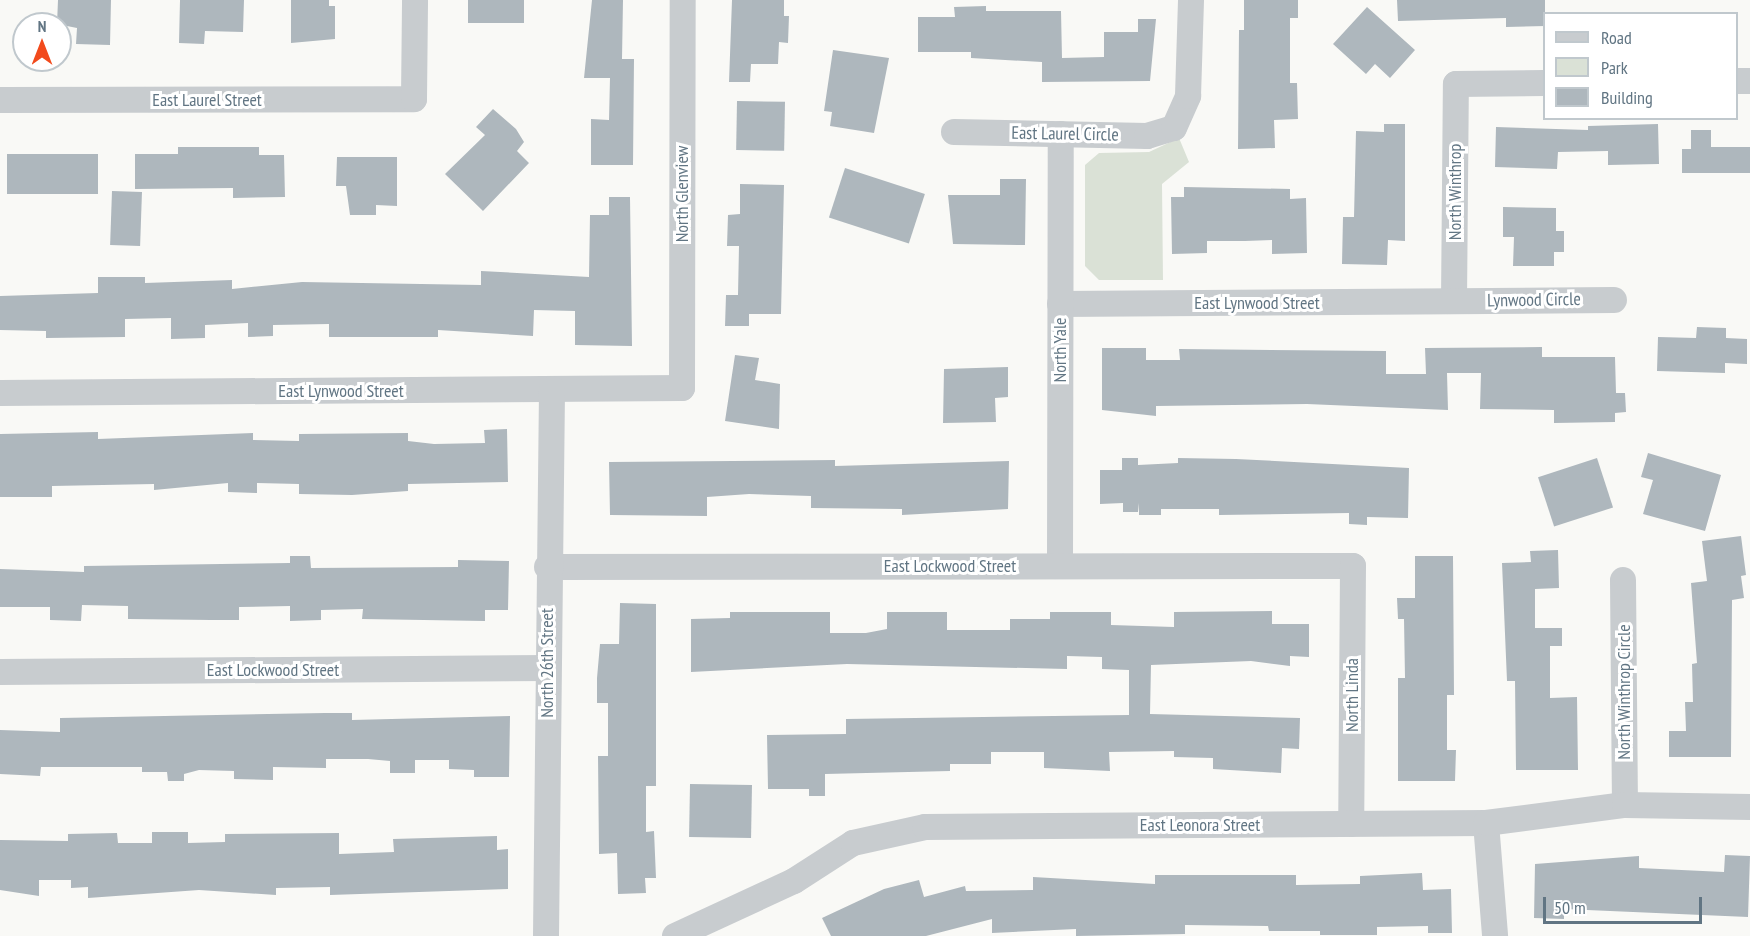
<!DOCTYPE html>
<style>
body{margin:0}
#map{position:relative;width:1750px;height:936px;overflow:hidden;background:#f9f9f6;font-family:"PT Sans Narrow",sans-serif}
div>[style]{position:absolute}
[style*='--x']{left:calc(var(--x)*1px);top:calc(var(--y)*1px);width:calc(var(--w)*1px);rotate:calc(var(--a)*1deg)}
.green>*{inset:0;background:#dae1d6}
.building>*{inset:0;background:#aeb7bd;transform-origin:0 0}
.minor>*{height:26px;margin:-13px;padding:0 13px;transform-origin:13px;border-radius:13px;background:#c8cccf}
span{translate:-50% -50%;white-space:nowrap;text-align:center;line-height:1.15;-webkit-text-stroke:6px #fff;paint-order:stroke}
.street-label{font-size:18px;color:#617583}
.legend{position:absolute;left:1543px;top:12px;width:195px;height:108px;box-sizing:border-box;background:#fff;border:2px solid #c0c8cd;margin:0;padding:8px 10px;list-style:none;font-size:18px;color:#617583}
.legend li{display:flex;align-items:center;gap:12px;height:30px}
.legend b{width:30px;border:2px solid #c0c8cd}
.north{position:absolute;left:12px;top:12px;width:60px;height:60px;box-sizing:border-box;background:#fff;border:2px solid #c0c8cd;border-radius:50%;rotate:0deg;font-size:16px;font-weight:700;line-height:24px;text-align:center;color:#617583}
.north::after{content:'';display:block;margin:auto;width:21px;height:27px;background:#f24a1c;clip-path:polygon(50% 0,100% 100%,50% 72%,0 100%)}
.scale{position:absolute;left:1543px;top:897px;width:159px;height:27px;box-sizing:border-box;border:3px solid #617583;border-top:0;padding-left:8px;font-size:18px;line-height:21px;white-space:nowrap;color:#617583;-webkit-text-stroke:4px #fff;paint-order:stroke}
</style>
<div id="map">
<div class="green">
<div style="clip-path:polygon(1179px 138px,1189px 162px,1162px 184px,1163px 280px,1099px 280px,1085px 266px,1085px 165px,1099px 153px,1149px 152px)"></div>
</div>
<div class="building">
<div style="clip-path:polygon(58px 0,111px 0,110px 45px,76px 44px,77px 28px,57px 24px)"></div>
<div style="clip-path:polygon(180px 0,244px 0,243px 32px,205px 31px,204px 44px,179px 43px)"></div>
<div style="clip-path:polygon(291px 0,329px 0,329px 6px,335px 6px,335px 39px,291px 43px)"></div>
<div style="left:468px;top:0;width:56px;height:23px"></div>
<div style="clip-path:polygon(592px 0,623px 0,622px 59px,634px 59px,633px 165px,591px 165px,591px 119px,609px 120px,610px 78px,584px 78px)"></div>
<div style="clip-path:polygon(732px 0,784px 0,784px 16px,789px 16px,788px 43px,779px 42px,778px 64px,751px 64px,750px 82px,729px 82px)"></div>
<div style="clip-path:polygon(1244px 0,1298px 0,1298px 18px,1290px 18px,1290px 83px,1297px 83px,1298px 119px,1274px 120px,1275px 148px,1238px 149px,1239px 30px,1244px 30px)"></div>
<div style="clip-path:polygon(1397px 0,1545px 0,1545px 26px,1506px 27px,1506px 18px,1398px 21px)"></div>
<div style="clip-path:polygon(986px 6px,986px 11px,1061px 11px,1062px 58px,1104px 57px,1104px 32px,1138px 32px,1138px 19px,1156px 19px,1150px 81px,1042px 82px,1042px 62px,971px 58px,971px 52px,918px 52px,918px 17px,955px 17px,954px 7px)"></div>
<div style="clip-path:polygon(1367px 7px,1415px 50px,1390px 78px,1375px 64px,1366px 74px,1333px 44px)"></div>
<div style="clip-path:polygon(833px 50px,889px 58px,874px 133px,830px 126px,832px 112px,824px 111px)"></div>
<div style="left:737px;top:101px;width:48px;height:49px;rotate:1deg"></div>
<div style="clip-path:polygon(493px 109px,516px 129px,524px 142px,517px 151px,529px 163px,483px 211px,445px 174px,485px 135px,476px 127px)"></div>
<div style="clip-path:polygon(1384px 124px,1405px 124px,1405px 241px,1388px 240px,1387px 265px,1342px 264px,1343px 217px,1354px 217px,1356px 131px,1384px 132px)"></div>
<div style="clip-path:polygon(1658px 124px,1659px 164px,1608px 165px,1608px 151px,1558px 152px,1557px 169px,1495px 167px,1496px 127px,1588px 130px,1588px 126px)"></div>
<div style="clip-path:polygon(1691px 130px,1711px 130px,1711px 147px,1750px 147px,1750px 173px,1682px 173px,1682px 149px,1691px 149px)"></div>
<div style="clip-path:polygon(178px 147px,259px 147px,259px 155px,284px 155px,285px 197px,233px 198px,233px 188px,135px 189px,135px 154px,178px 154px)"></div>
<div style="left:98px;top:154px;width:40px;height:91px;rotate:90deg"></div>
<div style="clip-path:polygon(337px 157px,397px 157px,397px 206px,376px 205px,376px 215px,350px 215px,346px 186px,336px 186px)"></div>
<div style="left:845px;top:168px;width:84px;height:52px;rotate:18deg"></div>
<div style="clip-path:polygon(1000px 179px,1026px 179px,1025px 245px,953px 244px,948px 195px,1000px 195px)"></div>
<div style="clip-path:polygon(740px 184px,784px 185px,781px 314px,749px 314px,749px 326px,725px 326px,726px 295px,738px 295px,739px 246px,727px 246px,728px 215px,740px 214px)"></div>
<div style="clip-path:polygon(1184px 187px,1290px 189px,1290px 199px,1306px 198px,1307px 253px,1272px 254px,1272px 240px,1245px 241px,1207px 241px,1207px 253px,1172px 254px,1171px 197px,1184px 197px)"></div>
<div style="left:112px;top:191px;width:30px;height:54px;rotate:2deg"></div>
<div style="clip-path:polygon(609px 197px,630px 197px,632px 346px,575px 345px,575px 311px,534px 310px,533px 336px,438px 330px,438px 337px,329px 337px,329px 324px,273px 325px,273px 336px,248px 337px,248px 323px,205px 325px,205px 338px,171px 339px,171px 318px,125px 319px,125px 337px,46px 338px,46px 331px,0 330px,0 296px,98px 293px,98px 277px,145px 277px,145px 283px,232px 280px,232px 289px,302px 282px,481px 285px,481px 271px,589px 277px,590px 215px,609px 215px)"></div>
<div style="clip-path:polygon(1503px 207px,1556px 208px,1556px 231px,1564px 231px,1564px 252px,1554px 252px,1554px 266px,1513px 266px,1514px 237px,1503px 237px)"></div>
<div style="clip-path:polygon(1697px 327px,1726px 328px,1726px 338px,1747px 339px,1747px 364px,1725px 363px,1725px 373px,1657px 371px,1658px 337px,1696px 338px)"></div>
<div style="clip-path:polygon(1542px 347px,1542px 357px,1615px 357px,1616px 393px,1625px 393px,1626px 412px,1615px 413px,1615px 422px,1554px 423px,1554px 410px,1480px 409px,1481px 373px,1447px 373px,1448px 410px,1307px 404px,1156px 406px,1156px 416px,1102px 410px,1102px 348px,1146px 348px,1146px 360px,1180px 360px,1179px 349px,1386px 351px,1386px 374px,1426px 374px,1425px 348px)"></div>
<div style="clip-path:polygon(735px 355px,759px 358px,755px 380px,780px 384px,779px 429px,725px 421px)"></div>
<div style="clip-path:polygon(1008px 367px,1008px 397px,995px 398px,996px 422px,943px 423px,944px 369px)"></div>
<div style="clip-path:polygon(507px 429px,508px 482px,408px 484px,408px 491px,352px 495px,299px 494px,299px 484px,257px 483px,257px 493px,228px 492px,228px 483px,154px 490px,154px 484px,52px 486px,52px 497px,0 497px,0 434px,98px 432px,98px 439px,253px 433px,253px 440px,299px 441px,299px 434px,408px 433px,408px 441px,434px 444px,485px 443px,484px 430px)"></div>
<div style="clip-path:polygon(1648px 453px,1721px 475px,1705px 531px,1643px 514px,1653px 480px,1641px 477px)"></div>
<div style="clip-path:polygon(1122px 458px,1138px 458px,1138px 465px,1178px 463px,1178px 458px,1236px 459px,1409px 468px,1408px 518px,1367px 517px,1367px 525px,1349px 524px,1349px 513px,1219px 515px,1219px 509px,1161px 509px,1161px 515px,1139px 515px,1139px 503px,1138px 512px,1123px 512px,1123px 503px,1100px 504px,1100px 470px,1122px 470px)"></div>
<div style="left:1597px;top:458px;width:52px;height:62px;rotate:72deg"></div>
<div style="clip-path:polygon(835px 460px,835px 466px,1009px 461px,1008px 509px,902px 515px,902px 509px,811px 508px,811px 496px,749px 494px,707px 497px,707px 516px,610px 515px,609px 462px)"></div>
<div style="clip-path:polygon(1741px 536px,1746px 575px,1741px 576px,1744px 598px,1732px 600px,1731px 757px,1669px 757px,1669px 731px,1686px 731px,1685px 702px,1693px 702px,1692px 664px,1697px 663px,1691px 583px,1707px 581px,1702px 541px)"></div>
<div style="clip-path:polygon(1558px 550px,1559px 588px,1535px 589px,1535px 628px,1562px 628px,1562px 646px,1550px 646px,1550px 698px,1577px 697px,1578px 770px,1516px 770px,1515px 681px,1507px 681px,1502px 563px,1531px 562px,1530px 551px)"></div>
<div style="clip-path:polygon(290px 556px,310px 556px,311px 568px,458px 567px,458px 560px,509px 561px,508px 610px,485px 610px,485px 621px,362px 619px,363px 609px,321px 610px,321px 620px,290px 621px,290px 606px,239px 607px,239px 620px,211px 620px,128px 619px,128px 606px,82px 605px,81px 621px,50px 620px,50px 607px,0 607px,0 569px,84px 572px,84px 566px,290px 563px)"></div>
<div style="clip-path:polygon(1415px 556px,1453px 556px,1454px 695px,1447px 695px,1447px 750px,1456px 750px,1455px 781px,1398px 781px,1398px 678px,1405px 678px,1404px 619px,1398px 619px,1397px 598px,1415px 598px)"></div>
<div style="clip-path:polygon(620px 603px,656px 604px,656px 786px,646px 786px,646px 832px,654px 831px,656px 878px,645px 878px,646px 893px,618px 894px,617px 853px,599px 854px,598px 756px,608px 756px,608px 703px,597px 703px,597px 678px,600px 644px,619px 644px)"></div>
<div style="clip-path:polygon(1272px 611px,1272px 624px,1309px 624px,1309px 657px,1290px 656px,1290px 666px,1251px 661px,1151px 665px,1150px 714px,1300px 718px,1299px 749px,1282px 748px,1281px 773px,1213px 769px,1213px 758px,1174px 757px,1174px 751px,1109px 752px,1110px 771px,1044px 768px,1044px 752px,991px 752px,991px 764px,950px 764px,950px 771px,825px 774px,825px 796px,809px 796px,809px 789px,768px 789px,767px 735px,846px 734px,846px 719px,1129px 715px,1129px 670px,1102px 669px,1102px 657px,1067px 656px,1067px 669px,847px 664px,691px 672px,691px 619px,730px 618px,730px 612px,830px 612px,830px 633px,866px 633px,887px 629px,887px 612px,947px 612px,947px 630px,1010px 630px,1010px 619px,1050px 619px,1050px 612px,1111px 612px,1111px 625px,1174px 627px,1174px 612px)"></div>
<div style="clip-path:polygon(325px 713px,352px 713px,352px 720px,510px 716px,509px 777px,474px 777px,474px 770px,449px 769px,449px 760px,415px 760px,415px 773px,390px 773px,390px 761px,368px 759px,326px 759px,326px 768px,273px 767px,273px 780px,234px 779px,234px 771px,199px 770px,184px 774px,184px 781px,168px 781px,167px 772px,142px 772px,142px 767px,41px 767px,40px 776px,0 774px,0 730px,60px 732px,60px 718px)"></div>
<div style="left:690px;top:784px;width:62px;height:53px;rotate:1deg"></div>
<div style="clip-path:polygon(152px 832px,188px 832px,188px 843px,225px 842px,225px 834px,339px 833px,339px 854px,394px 852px,393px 839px,497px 836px,497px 850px,508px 849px,508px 889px,330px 895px,330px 887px,276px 888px,276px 895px,199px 890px,88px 898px,88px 887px,71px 888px,71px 880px,39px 880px,39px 896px,0 890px,0 840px,68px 841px,68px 834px,117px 833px,118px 843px,152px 843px)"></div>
<div style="clip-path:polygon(1725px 855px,1750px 856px,1748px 917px,1564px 909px,1564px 919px,1534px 918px,1535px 864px,1639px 856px,1639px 868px,1724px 872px)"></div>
<div style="clip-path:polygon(1422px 873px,1423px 890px,1451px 889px,1452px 933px,1428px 933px,1428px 926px,1377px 927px,1377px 935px,1320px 935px,1320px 931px,1269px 931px,1268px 926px,1185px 925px,1185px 934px,1076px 936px,1076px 929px,992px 933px,992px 919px,926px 936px,831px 936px,822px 918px,884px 889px,919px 880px,924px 897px,965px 886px,966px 891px,1033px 890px,1033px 877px,1155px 884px,1155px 875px,1296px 875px,1296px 885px,1360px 884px,1360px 876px)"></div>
</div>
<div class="minor">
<div style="--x:1736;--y:81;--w:14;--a:0"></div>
<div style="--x:0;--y:100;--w:414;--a:-0.1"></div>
<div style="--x:414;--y:99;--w:99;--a:-89.4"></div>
<div style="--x:954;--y:132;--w:193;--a:1.2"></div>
<div style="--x:1147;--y:136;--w:28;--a:-17"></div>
<div style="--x:1174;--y:128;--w:35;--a:-66"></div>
<div style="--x:1188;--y:96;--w:96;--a:-88.2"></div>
<div style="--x:1454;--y:301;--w:217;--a:-89.5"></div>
<div style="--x:1456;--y:84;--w:88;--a:-0.7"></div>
<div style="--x:1060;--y:304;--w:554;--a:-0.41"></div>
<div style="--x:0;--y:393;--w:682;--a:-0.42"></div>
<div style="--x:682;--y:388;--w:388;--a:-89.9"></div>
<div style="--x:1060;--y:566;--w:432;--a:-89.9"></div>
<div style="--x:547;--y:567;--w:806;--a:-0.07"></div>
<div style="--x:1353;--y:566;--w:258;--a:90.4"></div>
<div style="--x:1623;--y:580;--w:225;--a:89.5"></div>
<div style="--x:0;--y:672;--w:547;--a:-0.42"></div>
<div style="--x:1486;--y:823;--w:113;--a:85.4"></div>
<div style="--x:546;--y:936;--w:547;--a:-89.37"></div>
<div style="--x:675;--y:936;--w:131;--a:-24.8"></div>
<div style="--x:794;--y:881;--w:70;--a:-32.8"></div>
<div style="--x:853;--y:843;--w:74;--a:-12.5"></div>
<div style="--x:925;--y:827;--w:561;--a:-0.41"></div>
<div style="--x:1486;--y:823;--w:140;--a:-7.4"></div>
<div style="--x:1625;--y:805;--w:125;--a:0.9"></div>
</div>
<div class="street-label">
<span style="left:207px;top:100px">East Laurel Street</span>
<span style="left:1065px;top:134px;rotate:1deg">East Laurel Circle</span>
<span style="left:1455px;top:192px;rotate:-90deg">North Winthrop</span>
<span style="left:682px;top:194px;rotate:-90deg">North Glenview</span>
<span style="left:1534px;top:300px;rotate:-1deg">Lynwood Circle</span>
<span style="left:1257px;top:303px">East Lynwood Street</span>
<span style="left:1060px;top:350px;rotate:-90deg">North Yale</span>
<span style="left:341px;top:391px">East Lynwood Street</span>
<span style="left:950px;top:566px">East Lockwood Street</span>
<span style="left:547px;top:663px;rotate:-90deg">North 26th Street</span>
<span style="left:273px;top:670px">East Lockwood Street</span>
<span style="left:1624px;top:692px;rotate:-90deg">North Winthrop Circle</span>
<span style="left:1352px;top:695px;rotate:-90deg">North Linda</span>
<span style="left:1200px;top:825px">East Leonora Street</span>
</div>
<ul class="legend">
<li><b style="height:8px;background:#c8cccf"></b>Road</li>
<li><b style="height:16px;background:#dae1d6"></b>Park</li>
<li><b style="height:16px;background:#aeb7bd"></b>Building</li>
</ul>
<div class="north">N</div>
<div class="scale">50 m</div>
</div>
